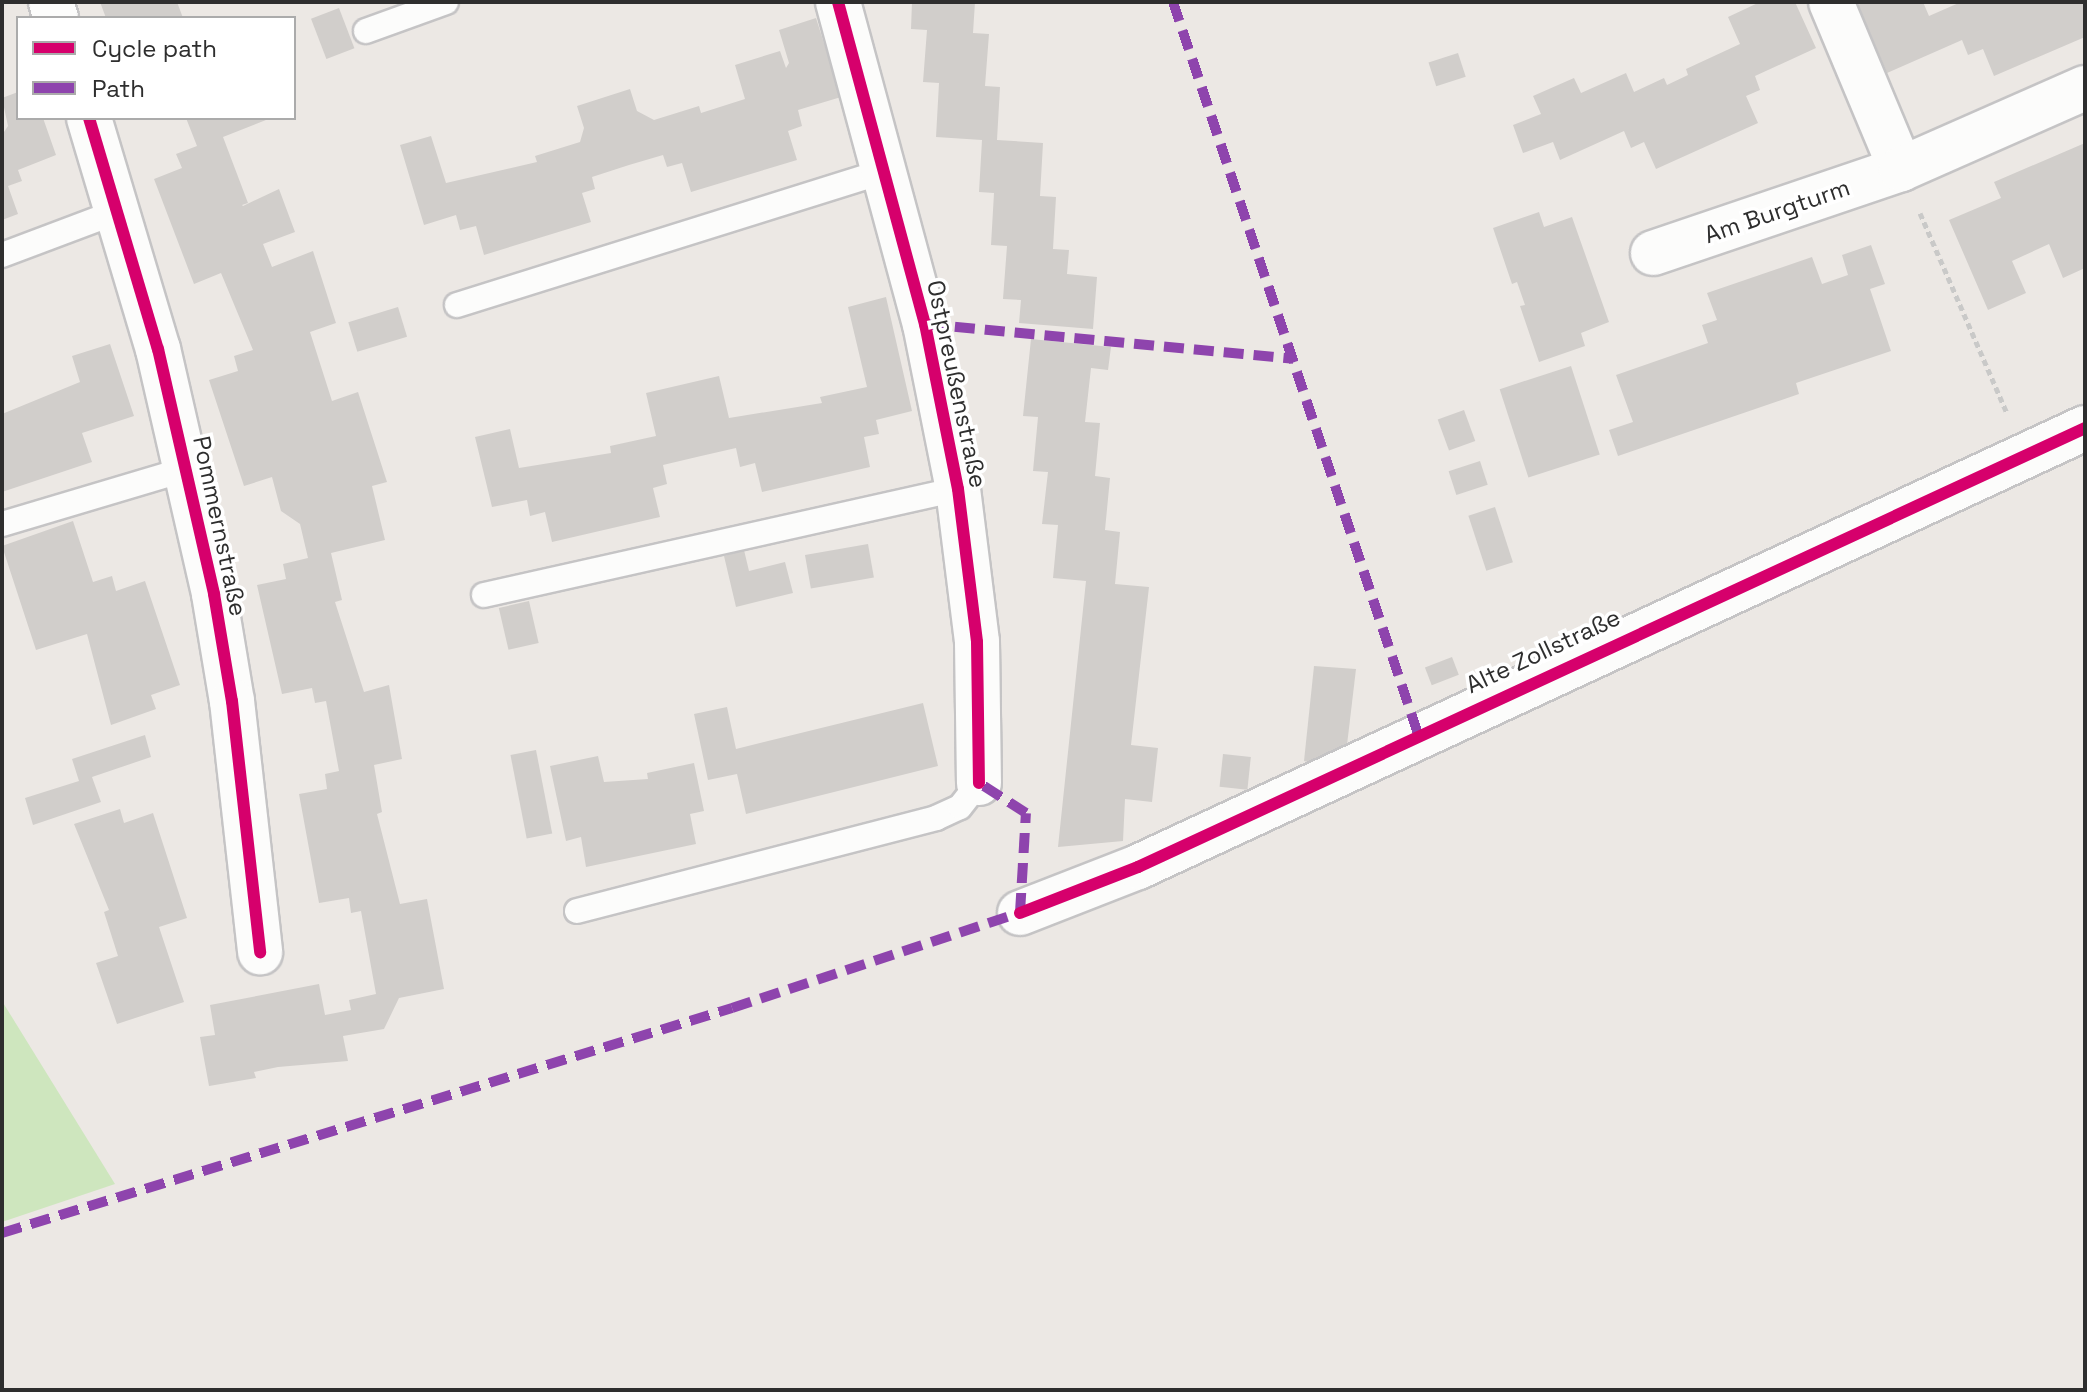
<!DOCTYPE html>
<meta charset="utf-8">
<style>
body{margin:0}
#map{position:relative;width:2087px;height:1392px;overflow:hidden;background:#ece8e4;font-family:"Space Grotesk",sans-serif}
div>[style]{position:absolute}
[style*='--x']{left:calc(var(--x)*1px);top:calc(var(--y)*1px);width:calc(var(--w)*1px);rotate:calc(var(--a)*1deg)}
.green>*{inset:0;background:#cee6be}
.building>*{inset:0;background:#d1cecb;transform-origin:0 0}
.path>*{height:5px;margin-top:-2.5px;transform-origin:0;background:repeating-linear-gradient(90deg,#c9c9c8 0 6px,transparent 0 10px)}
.roads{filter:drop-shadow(2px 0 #c5c4c5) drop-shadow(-2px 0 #c5c4c5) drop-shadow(0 2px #c5c4c5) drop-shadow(0 -2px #c5c4c5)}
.service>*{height:24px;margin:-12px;padding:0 12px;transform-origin:12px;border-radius:12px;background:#fcfcfb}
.minor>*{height:44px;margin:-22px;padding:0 22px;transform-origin:22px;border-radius:22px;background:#fcfcfb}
.quiet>*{height:10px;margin-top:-5px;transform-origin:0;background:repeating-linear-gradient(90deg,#8e44ad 0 20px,transparent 0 30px)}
.cycleway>*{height:12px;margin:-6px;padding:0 6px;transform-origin:6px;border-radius:6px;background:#d6006c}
span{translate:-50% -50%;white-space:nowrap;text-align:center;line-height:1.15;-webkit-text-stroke:7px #fff;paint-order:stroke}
.street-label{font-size:24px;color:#2e2e2e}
.frame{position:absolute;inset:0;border:4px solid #2e2e2e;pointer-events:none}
.legend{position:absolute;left:16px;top:16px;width:280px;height:104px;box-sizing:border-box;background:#fff;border:2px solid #ababab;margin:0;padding:10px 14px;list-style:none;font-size:24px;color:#2e2e2e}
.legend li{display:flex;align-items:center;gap:16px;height:40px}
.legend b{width:40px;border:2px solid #ababab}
</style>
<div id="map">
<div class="green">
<div style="clip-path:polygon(2px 1001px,115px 1184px,2px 1222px)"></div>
</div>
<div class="building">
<div style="clip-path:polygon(100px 2px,177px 2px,183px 18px,106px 18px)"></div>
<div style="clip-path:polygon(912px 2px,975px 2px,973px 33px,989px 34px,985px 86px,1000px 87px,997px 140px,1043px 143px,1040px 196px,1056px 197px,1053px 249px,1069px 250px,1067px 274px,1097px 277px,1093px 329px,1019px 323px,1021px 300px,1003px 299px,1007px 246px,991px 245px,994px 193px,979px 192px,982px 140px,936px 137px,939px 83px,923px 82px,927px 30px,911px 29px)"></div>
<div style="clip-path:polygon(1760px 2px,1795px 2px,1816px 48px,1755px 76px,1760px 90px,1746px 96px,1758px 123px,1656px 169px,1644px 142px,1631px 148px,1624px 131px,1560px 160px,1553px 142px,1523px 153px,1513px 125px,1541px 114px,1533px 96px,1574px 78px,1581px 93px,1626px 73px,1634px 92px,1664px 78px,1667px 85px,1688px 75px,1686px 69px,1740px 44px,1728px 17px)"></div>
<div style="clip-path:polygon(1864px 2px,1923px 2px,1929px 16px,1961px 2px,2084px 2px,2085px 37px,1994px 76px,1983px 49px,1968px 55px,1962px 40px,1887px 73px,1858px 5px)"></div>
<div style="left:339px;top:8px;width:43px;height:30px;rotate:69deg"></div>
<div style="clip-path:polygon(816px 18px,841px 97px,798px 110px,802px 126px,788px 131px,797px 160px,691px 192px,682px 163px,667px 167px,663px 155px,629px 165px,592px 177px,595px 189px,582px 193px,591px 222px,484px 255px,476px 226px,460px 230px,456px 215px,424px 225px,400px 145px,431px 136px,446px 183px,537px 162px,535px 156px,580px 142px,584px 128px,577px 106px,630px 89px,637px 111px,654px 120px,699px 106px,701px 113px,745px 99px,735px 65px,780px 51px,786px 68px,789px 63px,779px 30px)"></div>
<div style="left:1458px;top:53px;width:25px;height:31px;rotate:72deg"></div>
<div style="clip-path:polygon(18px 92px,18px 118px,43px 118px,56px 155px,18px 170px,22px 181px,8px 186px,18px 214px,2px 220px,2px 135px,8px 126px,2px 98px)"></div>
<div style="clip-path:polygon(186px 118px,271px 118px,223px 137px,248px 203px,242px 205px,243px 206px,279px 189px,295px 232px,263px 244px,272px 267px,313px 251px,336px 323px,310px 332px,332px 401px,358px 392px,387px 482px,372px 486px,385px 540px,331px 553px,342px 600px,335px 602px,364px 692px,389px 685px,402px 759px,374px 765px,382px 812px,377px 814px,400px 904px,427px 899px,444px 989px,399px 998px,384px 1029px,343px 1036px,348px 1061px,278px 1067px,254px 1072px,256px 1078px,209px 1086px,200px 1037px,215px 1035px,210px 1005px,319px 984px,325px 1015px,351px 1010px,349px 1000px,376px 994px,361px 911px,351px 913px,349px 898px,319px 903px,299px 794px,327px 789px,325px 774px,339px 771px,326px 701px,315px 703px,312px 688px,282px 694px,257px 585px,286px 579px,283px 564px,308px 558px,300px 524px,281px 511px,272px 477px,244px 486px,209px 380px,238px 371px,234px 356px,253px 350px,221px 273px,194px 284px,154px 179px,182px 168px,176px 154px,197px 146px)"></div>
<div style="clip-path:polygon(2085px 143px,2085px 268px,2063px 278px,2049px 244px,2012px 261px,2026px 293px,1988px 310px,1949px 220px,2001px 198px,1994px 182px)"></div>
<div style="clip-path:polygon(1539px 212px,1544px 227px,1572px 217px,1609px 322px,1581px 333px,1585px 346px,1539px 362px,1520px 306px,1525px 305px,1517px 282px,1512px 284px,1493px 228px)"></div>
<div style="clip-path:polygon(1871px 245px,1885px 284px,1870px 289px,1891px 351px,1796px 383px,1799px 394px,1618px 456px,1609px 430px,1633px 422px,1616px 375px,1708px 343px,1702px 325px,1717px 320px,1707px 293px,1812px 257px,1822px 284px,1848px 275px,1842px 255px)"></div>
<div style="clip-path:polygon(886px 297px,912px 411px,876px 420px,879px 434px,864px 437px,870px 467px,762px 492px,755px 463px,740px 467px,736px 448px,701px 456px,663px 465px,667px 484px,653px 488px,660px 517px,552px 542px,545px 512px,530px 516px,527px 500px,492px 507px,475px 437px,510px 429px,519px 468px,611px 453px,610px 446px,656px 436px,646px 393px,719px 376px,729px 418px,822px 403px,820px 397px,867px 387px,848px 307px)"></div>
<div style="left:398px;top:307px;width:31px;height:52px;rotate:73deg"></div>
<div style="clip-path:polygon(1031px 339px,1111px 347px,1108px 370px,1091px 368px,1085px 422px,1100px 423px,1095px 476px,1110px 478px,1105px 530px,1120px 532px,1115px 584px,1149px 587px,1131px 745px,1158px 748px,1152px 802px,1125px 799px,1123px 841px,1058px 847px,1086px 581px,1053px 578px,1058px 525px,1042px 524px,1048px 472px,1033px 471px,1038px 417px,1023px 416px)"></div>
<div style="clip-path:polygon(110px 344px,134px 416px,82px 433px,92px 462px,2px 492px,2px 414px,80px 382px,72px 356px)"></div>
<div style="left:1571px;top:366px;width:93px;height:75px;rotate:72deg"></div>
<div style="left:1464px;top:410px;width:33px;height:28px;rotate:70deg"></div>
<div style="left:1480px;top:461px;width:25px;height:33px;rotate:72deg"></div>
<div style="left:1495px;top:507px;width:58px;height:28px;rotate:72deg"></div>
<div style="clip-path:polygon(73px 521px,93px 582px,112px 576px,116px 591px,145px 581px,180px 685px,151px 695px,156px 709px,111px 725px,87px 634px,36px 650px,2px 546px)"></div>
<div style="left:868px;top:544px;width:34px;height:64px;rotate:80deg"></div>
<div style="clip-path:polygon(744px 550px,749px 571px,785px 562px,793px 593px,736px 607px,724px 556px)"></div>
<div style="left:529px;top:601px;width:43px;height:31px;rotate:77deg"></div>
<div style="left:1452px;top:657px;width:19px;height:29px;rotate:69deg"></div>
<div style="clip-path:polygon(1314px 666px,1356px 669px,1347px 745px,1308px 762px,1304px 761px)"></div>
<div style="clip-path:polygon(923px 703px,938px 766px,746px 814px,737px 774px,708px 780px,694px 714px,727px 707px,736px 749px)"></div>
<div style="clip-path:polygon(145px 735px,151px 757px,92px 777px,101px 802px,33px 825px,25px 798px,79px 781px,72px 759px)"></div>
<div style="left:536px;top:750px;width:85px;height:26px;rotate:79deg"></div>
<div style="left:1223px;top:754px;width:28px;height:33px;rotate:6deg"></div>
<div style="clip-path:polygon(598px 756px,604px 782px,648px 779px,647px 773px,694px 763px,704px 811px,690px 814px,696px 844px,586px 867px,581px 837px,566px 841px,550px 766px)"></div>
<div style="clip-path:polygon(120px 809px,124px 823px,153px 813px,187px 918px,159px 927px,184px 1002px,117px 1024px,96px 963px,118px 956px,104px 912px,109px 910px,74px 824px)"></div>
</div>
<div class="path">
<div style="--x:1920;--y:213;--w:218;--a:66.5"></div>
</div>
<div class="roads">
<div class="service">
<div style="--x:366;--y:31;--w:85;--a:-19.9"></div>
<div style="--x:2;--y:255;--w:125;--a:-20.6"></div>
<div style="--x:457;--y:305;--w:448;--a:-17.4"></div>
<div style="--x:2;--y:524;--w:193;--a:-16.6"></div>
<div style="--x:484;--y:595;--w:486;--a:-12.6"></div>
<div style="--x:577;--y:911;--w:371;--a:-14.5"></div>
<div style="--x:936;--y:818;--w:26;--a:-25"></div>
<div style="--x:960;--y:807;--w:31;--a:-52"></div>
</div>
<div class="minor">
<div style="--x:51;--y:2;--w:17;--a:73"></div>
<div style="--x:838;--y:2;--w:334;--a:74.9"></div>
<div style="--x:925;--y:324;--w:168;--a:78.7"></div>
<div style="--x:958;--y:489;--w:154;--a:82.9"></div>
<div style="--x:977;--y:642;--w:141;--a:89.2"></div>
<div style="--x:1831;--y:2;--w:181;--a:67.3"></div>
<div style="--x:89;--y:118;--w:241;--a:73.4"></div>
<div style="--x:158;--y:349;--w:251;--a:77.1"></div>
<div style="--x:214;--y:594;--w:109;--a:80.5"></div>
<div style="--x:232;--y:701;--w:253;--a:83.6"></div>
<div style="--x:1653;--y:253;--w:262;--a:-18.7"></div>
<div style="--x:1901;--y:169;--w:201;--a:-23.8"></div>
<div style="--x:1020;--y:913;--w:127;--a:-21.3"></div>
<div style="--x:1138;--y:867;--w:1044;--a:-24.87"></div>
</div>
</div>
<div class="quiet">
<div style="--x:1173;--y:2;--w:772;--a:71.49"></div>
<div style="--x:925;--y:324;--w:370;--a:5.4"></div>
<div style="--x:2;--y:1233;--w:764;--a:-17.13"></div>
<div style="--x:732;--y:1008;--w:303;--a:-18.3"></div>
<div style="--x:1020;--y:913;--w:100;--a:-86.6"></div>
<div style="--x:1026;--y:813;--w:56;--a:-147.4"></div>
</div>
<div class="cycleway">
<div style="--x:838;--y:2;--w:334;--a:74.9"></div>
<div style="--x:925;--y:324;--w:168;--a:78.7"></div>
<div style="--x:958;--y:489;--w:154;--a:82.9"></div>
<div style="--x:977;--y:642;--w:141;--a:89.2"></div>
<div style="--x:89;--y:118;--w:241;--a:73.4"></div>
<div style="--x:158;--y:349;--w:251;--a:77.1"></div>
<div style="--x:214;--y:594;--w:109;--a:80.5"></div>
<div style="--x:232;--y:701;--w:253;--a:83.6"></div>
<div style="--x:1020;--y:913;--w:127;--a:-21.3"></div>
<div style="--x:1138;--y:867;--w:1044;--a:-24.87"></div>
</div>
<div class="street-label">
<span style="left:1777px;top:211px;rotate:-19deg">Am Burgturm</span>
<span style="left:957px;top:384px;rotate:78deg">Ostpreußenstraße</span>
<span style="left:220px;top:526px;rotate:78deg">Pommernstraße</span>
<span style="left:1543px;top:651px;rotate:-25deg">Alte Zollstraße</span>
</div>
<div class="frame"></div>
<ul class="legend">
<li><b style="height:10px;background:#d6006c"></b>Cycle path</li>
<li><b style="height:10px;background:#8e44ad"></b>Path</li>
</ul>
</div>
